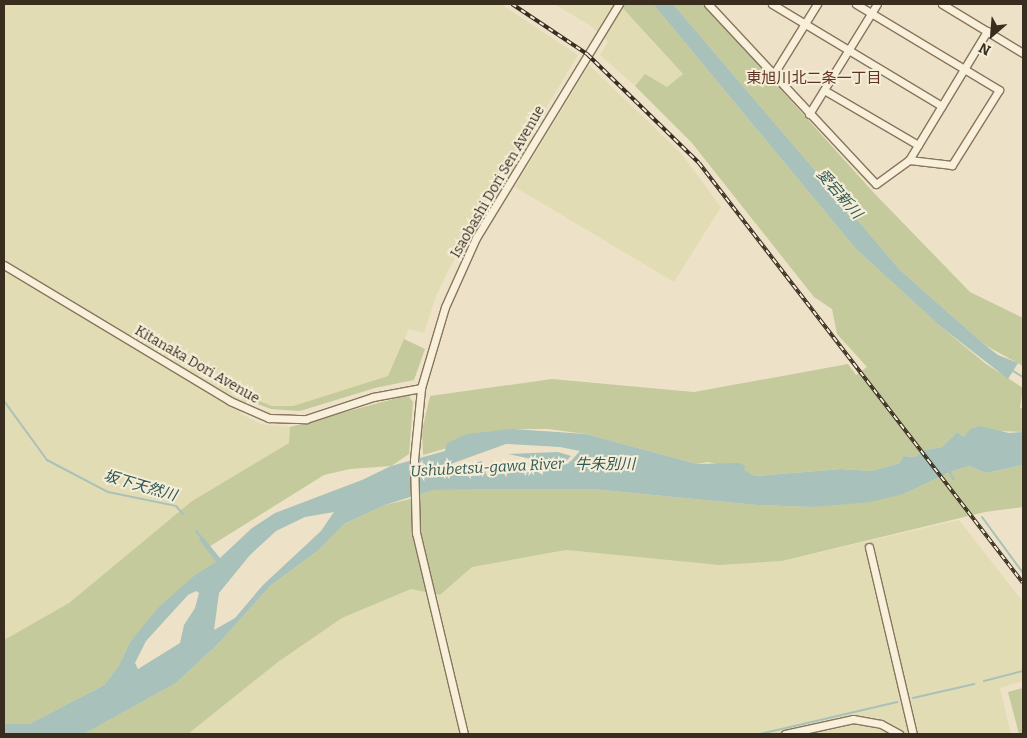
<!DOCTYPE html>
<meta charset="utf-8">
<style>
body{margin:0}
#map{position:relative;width:1027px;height:738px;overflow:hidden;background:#ede2c7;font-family:Bitter,"Noto Sans JP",serif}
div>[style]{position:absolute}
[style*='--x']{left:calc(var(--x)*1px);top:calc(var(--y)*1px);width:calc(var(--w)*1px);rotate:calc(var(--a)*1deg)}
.farmland>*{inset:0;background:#e2dcb5}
.green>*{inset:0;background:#c4ca9c}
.water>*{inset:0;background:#a8c1ba}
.stream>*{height:2px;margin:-1px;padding:0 1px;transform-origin:1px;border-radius:1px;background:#a8c1ba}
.roads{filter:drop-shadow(1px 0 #88755d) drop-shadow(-1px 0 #88755d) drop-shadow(0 1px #88755d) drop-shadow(0 -1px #88755d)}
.minor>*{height:7px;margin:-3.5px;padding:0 3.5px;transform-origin:3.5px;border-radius:3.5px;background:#f8f0db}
.rail>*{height:4px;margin-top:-2px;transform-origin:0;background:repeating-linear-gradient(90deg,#f4edd7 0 5.5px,#392d20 0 11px);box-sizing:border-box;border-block:1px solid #392d20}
span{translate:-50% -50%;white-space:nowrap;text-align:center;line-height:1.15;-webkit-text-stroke:4px #f4edd7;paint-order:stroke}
.street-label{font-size:14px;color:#392d20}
.neighbourhood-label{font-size:15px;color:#633122}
.water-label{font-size:15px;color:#305856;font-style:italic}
.frame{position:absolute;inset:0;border:5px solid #392d20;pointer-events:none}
.north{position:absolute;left:967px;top:10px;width:50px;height:50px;-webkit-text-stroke:4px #f4edd7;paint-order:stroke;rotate:207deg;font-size:14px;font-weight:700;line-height:20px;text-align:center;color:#392d20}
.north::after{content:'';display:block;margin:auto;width:18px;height:22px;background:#392d20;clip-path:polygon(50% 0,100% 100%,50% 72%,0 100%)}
</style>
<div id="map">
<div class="farmland">
<div style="clip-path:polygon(4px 4px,501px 4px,578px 55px,450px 267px,436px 296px,424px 333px,409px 329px,388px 376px,293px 406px,272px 406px,249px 397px,240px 413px,261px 424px,290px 427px,289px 443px,192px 501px,69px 603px,4px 640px)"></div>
<div style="clip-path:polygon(554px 4px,619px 4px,683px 74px,667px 87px,645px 74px,635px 86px,600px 55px,608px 42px,591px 26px)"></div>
<div style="clip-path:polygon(589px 65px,681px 153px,721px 207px,674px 282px,515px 187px)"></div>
<div style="clip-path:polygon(959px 520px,1023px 602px,1023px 681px,1000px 688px,1011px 734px,188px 734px,278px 662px,342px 618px,411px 589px,440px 595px,472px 567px,566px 550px,719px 565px,782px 561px)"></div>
</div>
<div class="green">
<div style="clip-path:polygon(619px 4px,653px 4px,856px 249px,940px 326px,986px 364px,1023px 388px,1020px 408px,1023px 408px,1023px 432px,974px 430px,964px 437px,957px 432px,942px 447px,925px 450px,915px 457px,903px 456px,900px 463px,871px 471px,841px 469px,755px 476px,743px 470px,708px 462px,697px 464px,586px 434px,548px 429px,513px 429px,423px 455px,422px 431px,430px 396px,552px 379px,694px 392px,848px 364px,856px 375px,867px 367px,837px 334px,832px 309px,814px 297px,692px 143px,635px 86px,645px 74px,667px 87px,683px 74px)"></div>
<div style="clip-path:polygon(673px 4px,704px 4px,874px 193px,970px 292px,1023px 318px,1023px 366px,985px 345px,900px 270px)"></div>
<div style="clip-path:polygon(404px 339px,425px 349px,414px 380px,375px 388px,300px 411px,271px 409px,247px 400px,249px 397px,272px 406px,293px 406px,388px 376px)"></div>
<div style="clip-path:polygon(408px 395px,413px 402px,409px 454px,391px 466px,350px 469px,324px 475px,207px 548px,217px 562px,196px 574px,130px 642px,118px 667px,104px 685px,29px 724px,4px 724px,4px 640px,69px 603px,192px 501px,289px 443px,290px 427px)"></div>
<div style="clip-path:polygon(1023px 465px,1023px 507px,985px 512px,782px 561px,719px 565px,566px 550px,472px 567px,440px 595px,411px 589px,342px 618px,278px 662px,188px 734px,84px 734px,176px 683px,220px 642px,270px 586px,320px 549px,344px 524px,385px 505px,414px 498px,415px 488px,592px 489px,756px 505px,813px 507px,904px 494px,950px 472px,969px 466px,986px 473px)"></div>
<div style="clip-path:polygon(1023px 688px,1023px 734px,1019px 734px,1008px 692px)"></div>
</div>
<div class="water">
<div style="clip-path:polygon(653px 4px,673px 4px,900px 270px,985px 345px,998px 355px,1018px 363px,1008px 379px,940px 326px,856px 249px)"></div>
<div style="clip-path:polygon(evenodd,980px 426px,1009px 433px,1023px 432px,1023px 465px,986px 473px,969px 466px,950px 472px,904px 494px,870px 502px,813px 507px,756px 505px,592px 489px,477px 489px,432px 490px,385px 505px,344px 524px,320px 549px,270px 586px,220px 642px,176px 683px,84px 734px,4px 734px,4px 724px,29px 724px,104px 685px,118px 667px,130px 642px,159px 607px,196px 574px,216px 562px,199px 539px,202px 536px,220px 558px,252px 528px,275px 513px,362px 480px,391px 466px,445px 451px,447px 443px,467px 434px,513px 429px,586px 434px,697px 464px,740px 463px,745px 466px,744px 470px,755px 476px,841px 469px,871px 471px,900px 463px,903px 456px,915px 457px,925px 450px,942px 447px,957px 432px,964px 437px,970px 429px,980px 426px,506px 444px,560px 447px,580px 451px,570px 462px,563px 464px,571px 456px,558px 452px,508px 454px,551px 463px,546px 467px,487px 476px,482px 461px,475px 463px,480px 476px,459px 476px,434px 470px,506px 444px,980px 426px,334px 512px,321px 531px,263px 585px,235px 618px,214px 630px,219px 593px,250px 555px,276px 531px,305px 517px,334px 512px,980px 426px,196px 591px,199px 593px,195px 608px,184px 625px,180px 643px,138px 669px,135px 663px,146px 641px,188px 595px,196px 591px)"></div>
</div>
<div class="stream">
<div style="--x:1013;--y:371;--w:12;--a:31"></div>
<div style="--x:4;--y:401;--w:73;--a:53.9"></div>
<div style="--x:47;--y:460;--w:69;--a:27.7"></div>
<div style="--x:108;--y:492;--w:69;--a:11.6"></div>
<div style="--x:176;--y:506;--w:11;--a:49"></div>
<div style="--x:949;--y:471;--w:10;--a:61"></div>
<div style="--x:982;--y:517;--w:69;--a:53.8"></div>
<div style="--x:196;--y:531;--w:8;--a:50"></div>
<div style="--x:984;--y:681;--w:40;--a:-14.4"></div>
<div style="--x:913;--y:698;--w:63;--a:-12.9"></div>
<div style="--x:760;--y:734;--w:141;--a:-13.1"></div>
</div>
<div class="roads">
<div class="minor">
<div style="--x:708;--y:4;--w:246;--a:47"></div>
<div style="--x:876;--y:184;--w:41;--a:-36"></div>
<div style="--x:909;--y:160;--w:151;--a:-58.8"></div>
<div style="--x:772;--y:4;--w:198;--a:31"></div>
<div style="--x:856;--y:4;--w:167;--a:31"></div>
<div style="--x:999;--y:90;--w:89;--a:122.1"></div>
<div style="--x:952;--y:165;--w:43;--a:-173.4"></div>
<div style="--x:942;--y:4;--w:95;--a:31.2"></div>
<div style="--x:773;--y:75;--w:84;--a:-58.2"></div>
<div style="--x:824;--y:90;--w:109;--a:30.3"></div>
<div style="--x:809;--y:114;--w:129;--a:-58.3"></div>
<div style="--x:4;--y:265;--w:264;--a:31"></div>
<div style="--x:230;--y:401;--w:43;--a:23.6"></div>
<div style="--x:269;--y:418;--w:37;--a:2"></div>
<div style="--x:306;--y:419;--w:71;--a:-18.2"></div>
<div style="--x:373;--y:397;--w:49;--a:-10.6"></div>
<div style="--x:869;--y:547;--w:192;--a:76.8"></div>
<div style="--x:464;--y:734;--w:207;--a:-103.4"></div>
<div style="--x:416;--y:533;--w:73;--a:-91.6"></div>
<div style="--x:414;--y:460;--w:72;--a:-84.4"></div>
<div style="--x:421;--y:388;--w:84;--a:-73.5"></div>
<div style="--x:445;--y:307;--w:76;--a:-65.8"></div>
<div style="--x:476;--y:238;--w:274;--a:-58.6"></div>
<div style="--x:785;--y:734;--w:70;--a:-12.4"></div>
<div style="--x:853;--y:719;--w:28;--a:10"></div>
<div style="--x:881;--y:724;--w:21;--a:29"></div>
</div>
</div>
<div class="rail">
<div style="--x:512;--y:4;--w:90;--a:33.7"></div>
<div style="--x:587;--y:54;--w:156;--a:44.2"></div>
<div style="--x:699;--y:163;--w:530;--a:52.35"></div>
</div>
<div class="street-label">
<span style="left:498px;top:182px;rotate:-60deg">Isaobashi Dori Sen Avenue</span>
<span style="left:197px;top:365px;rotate:30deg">Kitanaka Dori Avenue</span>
</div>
<div class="neighbourhood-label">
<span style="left:814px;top:79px">東旭川北二条一丁目</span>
</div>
<div class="water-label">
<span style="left:839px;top:194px;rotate:49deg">愛宕新川</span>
<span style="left:605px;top:465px">牛朱別川</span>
<span style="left:487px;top:468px;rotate:-3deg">Ushubetsu-gawa River</span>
<span style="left:140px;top:486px;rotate:16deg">坂下天然川</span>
</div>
<div class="frame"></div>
<div class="north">N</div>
</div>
